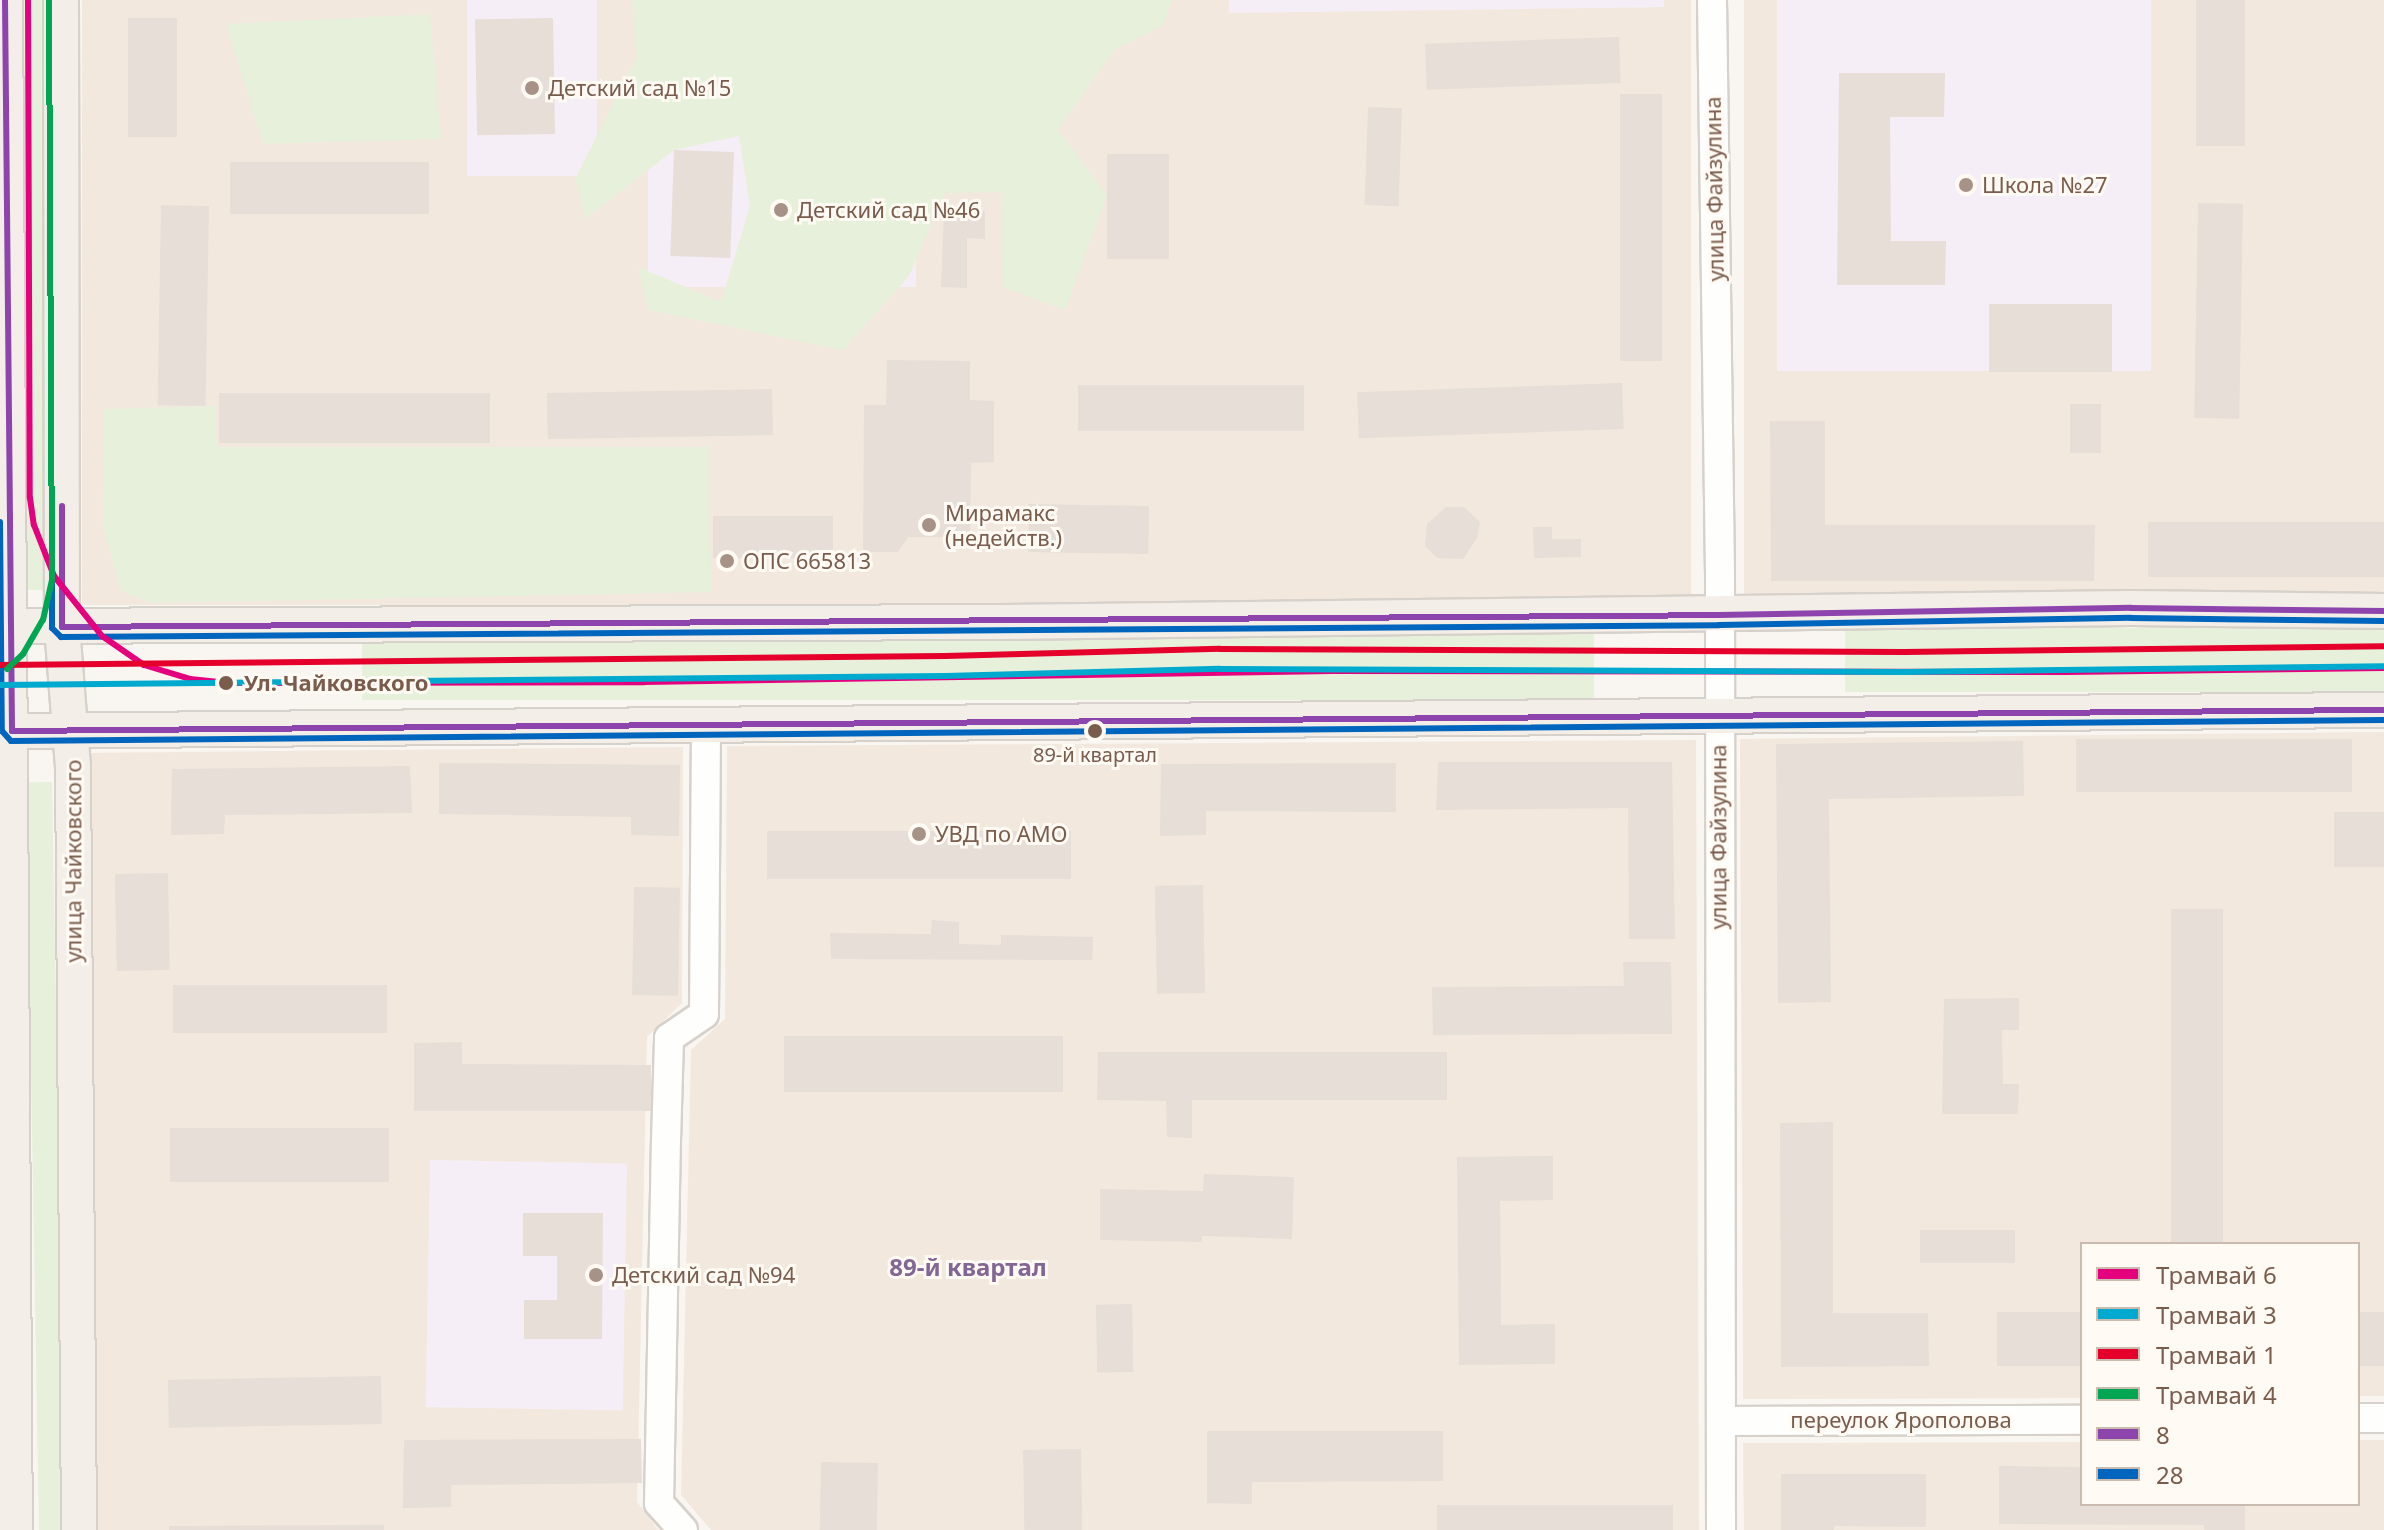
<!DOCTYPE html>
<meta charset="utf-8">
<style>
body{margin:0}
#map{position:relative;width:2384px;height:1530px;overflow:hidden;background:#f9f5f0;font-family:"Noto Sans",sans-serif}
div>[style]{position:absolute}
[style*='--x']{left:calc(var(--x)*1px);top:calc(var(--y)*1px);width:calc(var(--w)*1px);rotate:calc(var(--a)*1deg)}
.residential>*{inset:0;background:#f2e8de;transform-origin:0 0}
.education>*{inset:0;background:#f6eef6;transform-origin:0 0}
.green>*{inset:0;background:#e7f0db;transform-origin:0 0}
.building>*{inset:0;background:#e6ded7;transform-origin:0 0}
.roads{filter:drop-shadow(2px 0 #d7d1cb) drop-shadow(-2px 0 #d7d1cb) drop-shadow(0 2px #d7d1cb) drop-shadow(0 -2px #d7d1cb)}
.minor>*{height:28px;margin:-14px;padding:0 14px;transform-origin:14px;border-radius:14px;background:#fefefd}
.major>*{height:34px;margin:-17px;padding:0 17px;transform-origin:17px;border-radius:17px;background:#f3eee8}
.bus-1>*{height:6px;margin:-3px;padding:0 3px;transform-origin:3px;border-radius:3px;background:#8e44ad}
.bus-2>*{height:6px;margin:-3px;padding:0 3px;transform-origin:3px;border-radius:3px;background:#0065bd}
.tram-1>*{height:6px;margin:-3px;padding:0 3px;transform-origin:3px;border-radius:3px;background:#e5007d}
.tram-2>*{height:6px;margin:-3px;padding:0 3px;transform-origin:3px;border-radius:3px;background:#00a9ce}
.tram-3>*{height:6px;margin:-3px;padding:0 3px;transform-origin:3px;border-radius:3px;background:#e4002b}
.tram-4>*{height:6px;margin:-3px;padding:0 3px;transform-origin:3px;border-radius:3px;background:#00a651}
.dots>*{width:22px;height:22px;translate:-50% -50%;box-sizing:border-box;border:4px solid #fffaf3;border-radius:50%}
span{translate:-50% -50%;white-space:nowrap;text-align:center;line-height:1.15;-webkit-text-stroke:6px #fffaf3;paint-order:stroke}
.bus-label{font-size:20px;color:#7a5c4d}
.poi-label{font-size:22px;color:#7a5c4d}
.left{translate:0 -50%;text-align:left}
.street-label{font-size:22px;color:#7a5c4d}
.stop-label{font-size:22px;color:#7a5c4d;font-weight:700}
.neighbourhood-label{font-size:24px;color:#846695;font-weight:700}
.legend{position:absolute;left:2080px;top:1242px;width:280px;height:264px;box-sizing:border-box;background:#fffaf3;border:2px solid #cabbb1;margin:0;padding:10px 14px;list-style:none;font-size:24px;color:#7a5c4d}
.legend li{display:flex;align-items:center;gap:16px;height:40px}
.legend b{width:40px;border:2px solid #cabbb1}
</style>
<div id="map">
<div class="residential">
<div style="left:82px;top:0;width:1609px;height:605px"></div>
<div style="left:1744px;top:0;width:640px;height:593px"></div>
<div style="clip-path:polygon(2384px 732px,2384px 1396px,2358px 1396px,2358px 1244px,2082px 1244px,2082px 1398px,1743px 1399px,1740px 739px)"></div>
<div style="clip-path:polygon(1696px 740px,1699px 1530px,711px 1530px,681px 1495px,691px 1050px,725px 1019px,727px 746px)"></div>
<div style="clip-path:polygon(683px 747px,682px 1003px,647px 1037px,637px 1502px,658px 1530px,93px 1530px,83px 753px)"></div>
<div style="clip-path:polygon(2358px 1440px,2384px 1440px,2384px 1530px,1744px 1530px,1743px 1443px,2082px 1442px,2082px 1504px,2358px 1504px)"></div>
</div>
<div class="education">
<div style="left:467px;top:0;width:130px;height:176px"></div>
<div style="clip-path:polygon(1229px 0,1664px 0,1664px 7px,1229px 13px)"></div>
<div style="left:1777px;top:0;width:374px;height:371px"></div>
<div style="left:648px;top:132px;width:268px;height:155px"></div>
<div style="left:430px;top:1160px;width:197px;height:247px;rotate:1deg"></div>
</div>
<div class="green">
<div style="left:21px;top:0;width:25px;height:590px"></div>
<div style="clip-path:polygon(632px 0,1172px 0,1163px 25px,1114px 50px,1058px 130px,1107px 195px,1065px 310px,1003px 287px,1001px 192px,945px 193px,909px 276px,843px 350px,648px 310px,638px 267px,721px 302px,750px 206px,739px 136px,674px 150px,585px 219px,575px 179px,637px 56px)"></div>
<div style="clip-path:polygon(430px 14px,441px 139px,263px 144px,226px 24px)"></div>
<div style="clip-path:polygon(215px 406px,217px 447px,709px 447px,711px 592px,152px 603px,121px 591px,103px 527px,104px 409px)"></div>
<div style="left:2384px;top:628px;width:64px;height:539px;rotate:90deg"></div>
<div style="left:1594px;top:633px;width:67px;height:1232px;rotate:90deg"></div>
<div style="left:52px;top:782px;width:748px;height:26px;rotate:89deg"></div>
</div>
<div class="building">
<div style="left:2196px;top:0;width:49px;height:146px"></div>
<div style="left:128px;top:18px;width:49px;height:119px"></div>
<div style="left:553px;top:18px;width:116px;height:78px;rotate:89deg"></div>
<div style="left:1619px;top:37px;width:46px;height:194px;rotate:88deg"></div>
<div style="clip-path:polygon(1839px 73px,1945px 73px,1944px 117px,1890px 117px,1891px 241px,1946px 241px,1945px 285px,1837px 285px)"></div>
<div style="left:1662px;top:94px;width:267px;height:42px;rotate:90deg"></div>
<div style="left:1368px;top:107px;width:34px;height:98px;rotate:2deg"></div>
<div style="left:674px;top:150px;width:60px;height:106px;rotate:2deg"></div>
<div style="left:1107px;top:154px;width:62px;height:105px"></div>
<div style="left:429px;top:162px;width:52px;height:199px;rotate:90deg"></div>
<div style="left:2198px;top:203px;width:45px;height:215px;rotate:1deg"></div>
<div style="left:209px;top:206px;width:200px;height:48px;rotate:91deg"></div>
<div style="clip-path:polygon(944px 210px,985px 211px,985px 239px,967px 238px,967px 288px,941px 287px)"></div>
<div style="left:2112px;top:304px;width:68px;height:123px;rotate:90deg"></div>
<div style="clip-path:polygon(887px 360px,970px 361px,970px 400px,994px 401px,994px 462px,971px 463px,970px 537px,908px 537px,898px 552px,863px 552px,864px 405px,886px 405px)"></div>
<div style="left:1622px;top:383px;width:46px;height:265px;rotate:88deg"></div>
<div style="left:1304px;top:385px;width:46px;height:226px;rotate:90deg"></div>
<div style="left:772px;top:389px;width:46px;height:225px;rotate:89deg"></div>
<div style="left:219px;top:393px;width:271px;height:50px"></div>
<div style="left:2070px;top:404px;width:31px;height:49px"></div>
<div style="clip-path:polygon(1770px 421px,1825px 421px,1825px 525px,2095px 525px,2094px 581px,1771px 581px)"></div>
<div style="left:1029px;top:504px;width:120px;height:48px;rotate:1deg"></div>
<div style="clip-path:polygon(1446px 507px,1464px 507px,1480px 522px,1477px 538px,1463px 559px,1437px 558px,1425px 546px,1427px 524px)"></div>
<div style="left:833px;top:516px;width:42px;height:120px;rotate:90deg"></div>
<div style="left:2384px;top:522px;width:55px;height:236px;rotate:90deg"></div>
<div style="clip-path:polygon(1533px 527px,1552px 527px,1552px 539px,1581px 539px,1581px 557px,1534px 558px)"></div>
<div style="left:2352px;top:739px;width:53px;height:276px;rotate:90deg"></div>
<div style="clip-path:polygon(2023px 741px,2024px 796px,1829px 799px,1831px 1002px,1778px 1003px,1776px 744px)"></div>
<div style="clip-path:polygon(1438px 762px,1672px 762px,1675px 939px,1629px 939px,1628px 808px,1436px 810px)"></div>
<div style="clip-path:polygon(439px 763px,680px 765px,679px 836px,631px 835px,631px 817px,439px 814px)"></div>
<div style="clip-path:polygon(1396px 763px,1396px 812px,1206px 811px,1206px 835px,1160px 836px,1161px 764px)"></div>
<div style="clip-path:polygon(410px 766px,412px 813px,225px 815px,224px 834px,171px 835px,172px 769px)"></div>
<div style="left:2334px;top:812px;width:50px;height:55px"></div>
<div style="left:1071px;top:831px;width:48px;height:304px;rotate:90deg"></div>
<div style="left:168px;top:873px;width:97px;height:53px;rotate:89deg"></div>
<div style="left:1203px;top:885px;width:108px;height:48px;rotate:89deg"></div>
<div style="left:634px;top:887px;width:46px;height:108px;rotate:1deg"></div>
<div style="left:2223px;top:909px;width:334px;height:52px;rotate:90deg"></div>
<div style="clip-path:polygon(932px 920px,959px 922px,959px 944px,1001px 945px,1001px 935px,1093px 937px,1092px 960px,831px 959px,830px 933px,931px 934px)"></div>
<div style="clip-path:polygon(1623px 962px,1671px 962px,1672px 1034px,1433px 1035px,1432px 987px,1624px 986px)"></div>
<div style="left:173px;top:985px;width:214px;height:48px"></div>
<div style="clip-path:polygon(2019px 998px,2019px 1030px,2002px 1030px,2003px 1084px,2019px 1084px,2018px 1114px,1942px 1114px,1944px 999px)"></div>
<div style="left:784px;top:1036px;width:279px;height:56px"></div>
<div style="clip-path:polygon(462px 1042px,462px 1064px,651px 1065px,651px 1111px,414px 1111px,414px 1043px)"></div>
<div style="clip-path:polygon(1098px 1052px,1447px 1052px,1447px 1100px,1192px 1100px,1192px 1138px,1167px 1137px,1166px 1101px,1097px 1100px)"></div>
<div style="clip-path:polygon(1833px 1122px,1833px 1313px,1928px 1313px,1929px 1366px,1781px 1367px,1780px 1123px)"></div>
<div style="left:170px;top:1128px;width:219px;height:54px"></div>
<div style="clip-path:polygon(1553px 1156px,1553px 1200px,1500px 1201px,1501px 1325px,1555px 1324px,1555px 1364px,1459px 1365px,1457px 1157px)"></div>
<div style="clip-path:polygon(1204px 1174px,1294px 1177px,1292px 1239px,1202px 1236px,1202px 1242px,1100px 1240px,1100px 1189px,1203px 1191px)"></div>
<div style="clip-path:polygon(523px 1213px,603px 1213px,602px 1339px,524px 1339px,524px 1300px,557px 1300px,557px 1256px,523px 1256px)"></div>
<div style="left:1920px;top:1230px;width:95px;height:33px"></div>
<div style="left:1132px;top:1304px;width:68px;height:36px;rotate:89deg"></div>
<div style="left:1997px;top:1312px;width:85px;height:54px"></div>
<div style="left:2358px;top:1312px;width:26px;height:54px"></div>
<div style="left:381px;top:1376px;width:48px;height:213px;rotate:89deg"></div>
<div style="clip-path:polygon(1207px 1431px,1443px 1431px,1443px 1481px,1252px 1482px,1252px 1504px,1207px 1503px)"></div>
<div style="clip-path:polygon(641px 1439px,642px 1483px,451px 1485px,451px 1507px,403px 1508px,404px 1440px)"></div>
<div style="left:1081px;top:1449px;width:81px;height:58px;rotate:89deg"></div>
<div style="left:821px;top:1462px;width:57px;height:68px;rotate:1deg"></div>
<div style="clip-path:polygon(1999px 1466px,2082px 1467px,2082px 1504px,2245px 1504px,2245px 1530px,2204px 1530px,2204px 1525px,1999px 1524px)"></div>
<div style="clip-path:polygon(1781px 1474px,1926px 1474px,1926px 1527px,1834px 1526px,1834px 1530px,1781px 1530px)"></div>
<div style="left:1437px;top:1505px;width:236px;height:25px"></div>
<div style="clip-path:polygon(384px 1525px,384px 1530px,169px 1530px,169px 1526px)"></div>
</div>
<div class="roads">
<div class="minor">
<div style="--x:1712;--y:0;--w:573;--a:89.2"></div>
<div style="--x:1720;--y:573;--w:957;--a:89.94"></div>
<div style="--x:2358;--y:1418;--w:26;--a:0"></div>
<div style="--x:1721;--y:1421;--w:361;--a:-0.2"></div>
<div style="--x:683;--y:1530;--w:36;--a:-132"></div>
<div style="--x:659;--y:1503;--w:362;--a:-88.9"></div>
<div style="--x:666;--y:1141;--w:103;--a:-88.3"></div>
<div style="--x:669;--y:1038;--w:42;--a:-34.4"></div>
<div style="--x:704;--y:1014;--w:290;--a:-89.6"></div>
</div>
<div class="major">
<div style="--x:5;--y:0;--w:1530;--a:89.63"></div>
<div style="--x:61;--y:0;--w:627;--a:89.91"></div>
<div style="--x:62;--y:627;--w:139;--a:85.5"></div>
<div style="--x:73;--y:766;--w:764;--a:89.55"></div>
<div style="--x:9;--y:626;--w:995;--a:-0.23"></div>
<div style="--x:1004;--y:622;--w:1127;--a:-0.71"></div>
<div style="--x:2131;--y:608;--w:253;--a:0.7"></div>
<div style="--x:12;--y:731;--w:2372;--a:-0.51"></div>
</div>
</div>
<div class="bus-1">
<div style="--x:5;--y:0;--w:731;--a:89.45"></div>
<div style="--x:12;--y:731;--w:2372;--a:-0.51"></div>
<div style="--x:62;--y:506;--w:121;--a:90"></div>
<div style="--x:62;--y:627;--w:1657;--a:-0.41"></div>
<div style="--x:1719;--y:615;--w:412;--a:-1"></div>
<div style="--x:2131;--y:608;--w:253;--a:0.7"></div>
</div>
<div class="bus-2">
<div style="--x:52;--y:506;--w:122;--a:90"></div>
<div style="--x:52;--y:628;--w:13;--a:45"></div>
<div style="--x:61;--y:637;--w:1658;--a:-0.41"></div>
<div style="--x:1719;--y:625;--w:412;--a:-1"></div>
<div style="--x:2131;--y:618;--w:253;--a:0.7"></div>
<div style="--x:0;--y:522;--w:209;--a:89.5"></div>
<div style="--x:2;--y:731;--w:13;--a:48"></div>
<div style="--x:11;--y:741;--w:2373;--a:-0.51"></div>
</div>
<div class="tram-1">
<div style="--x:28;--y:0;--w:498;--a:89.8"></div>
<div style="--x:30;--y:498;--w:27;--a:82"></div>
<div style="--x:34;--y:525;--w:55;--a:68.6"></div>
<div style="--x:54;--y:576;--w:77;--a:51.3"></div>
<div style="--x:102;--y:636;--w:51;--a:34.6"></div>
<div style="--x:144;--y:665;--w:48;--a:16.9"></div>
<div style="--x:190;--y:679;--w:36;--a:6"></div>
<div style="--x:226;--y:683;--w:418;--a:-0.1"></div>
<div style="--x:644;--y:682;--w:688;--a:-0.92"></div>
<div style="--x:1332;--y:671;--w:734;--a:0.08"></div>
<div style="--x:2066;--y:672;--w:318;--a:-0.7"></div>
</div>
<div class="tram-2">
<div style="--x:0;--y:685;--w:945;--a:-0.55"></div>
<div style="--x:945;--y:676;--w:275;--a:-1.5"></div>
<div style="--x:1220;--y:669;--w:684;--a:0.25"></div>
<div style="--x:1904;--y:672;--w:480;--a:-0.7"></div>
</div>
<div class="tram-3">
<div style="--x:0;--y:665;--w:945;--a:-0.55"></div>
<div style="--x:945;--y:656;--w:275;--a:-1.5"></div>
<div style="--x:1220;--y:649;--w:684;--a:0.25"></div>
<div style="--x:1904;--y:652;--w:480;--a:-0.7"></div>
</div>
<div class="tram-4">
<div style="--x:7;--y:669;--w:22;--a:-43"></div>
<div style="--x:23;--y:654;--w:39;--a:-60"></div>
<div style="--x:43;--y:620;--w:41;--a:-77.3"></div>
<div style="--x:52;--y:580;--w:580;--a:-90.3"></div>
</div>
<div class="dots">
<div style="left:532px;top:88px;background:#a69286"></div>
<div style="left:1966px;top:185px;background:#a69286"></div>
<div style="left:781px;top:210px;background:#a69286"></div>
<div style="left:929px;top:525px;background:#a69286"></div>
<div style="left:727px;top:561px;background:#a69286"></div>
<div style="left:226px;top:683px;background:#7a5c4d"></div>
<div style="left:1095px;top:731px;background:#7a5c4d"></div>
<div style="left:919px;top:834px;background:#a69286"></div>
<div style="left:596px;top:1275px;background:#a69286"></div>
</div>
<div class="bus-label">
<span style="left:1095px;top:754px">89-й квартал</span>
</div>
<div class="poi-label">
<span class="left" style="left:548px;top:88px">Детский сад №15</span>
<span class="left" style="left:1982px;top:185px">Школа №27</span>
<span class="left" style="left:797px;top:210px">Детский сад №46</span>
<span class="left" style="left:945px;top:525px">Мирамакс<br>(недейств.)</span>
<span class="left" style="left:743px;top:561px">ОПС 665813</span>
<span class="left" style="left:935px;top:834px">УВД по АМО</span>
<span class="left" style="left:612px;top:1275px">Детский сад №94</span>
</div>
<div class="street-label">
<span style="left:1714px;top:189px;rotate:-91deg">улица Файзулина</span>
<span style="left:1718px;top:837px;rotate:-90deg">улица Файзулина</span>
<span style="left:73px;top:861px;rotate:-90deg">улица Чайковского</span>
<span style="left:1901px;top:1420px">переулок Ярополова</span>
</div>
<div class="stop-label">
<span class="left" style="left:244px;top:683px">Ул. Чайковского</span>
</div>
<div class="neighbourhood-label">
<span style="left:968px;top:1267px">89-й квартал</span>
</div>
<ul class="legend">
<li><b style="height:10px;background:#e5007d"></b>Трамвай 6</li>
<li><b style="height:10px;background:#00a9ce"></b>Трамвай 3</li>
<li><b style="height:10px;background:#e4002b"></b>Трамвай 1</li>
<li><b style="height:10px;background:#00a651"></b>Трамвай 4</li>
<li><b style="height:10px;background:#8e44ad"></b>8</li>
<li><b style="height:10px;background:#0065bd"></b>28</li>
</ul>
</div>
